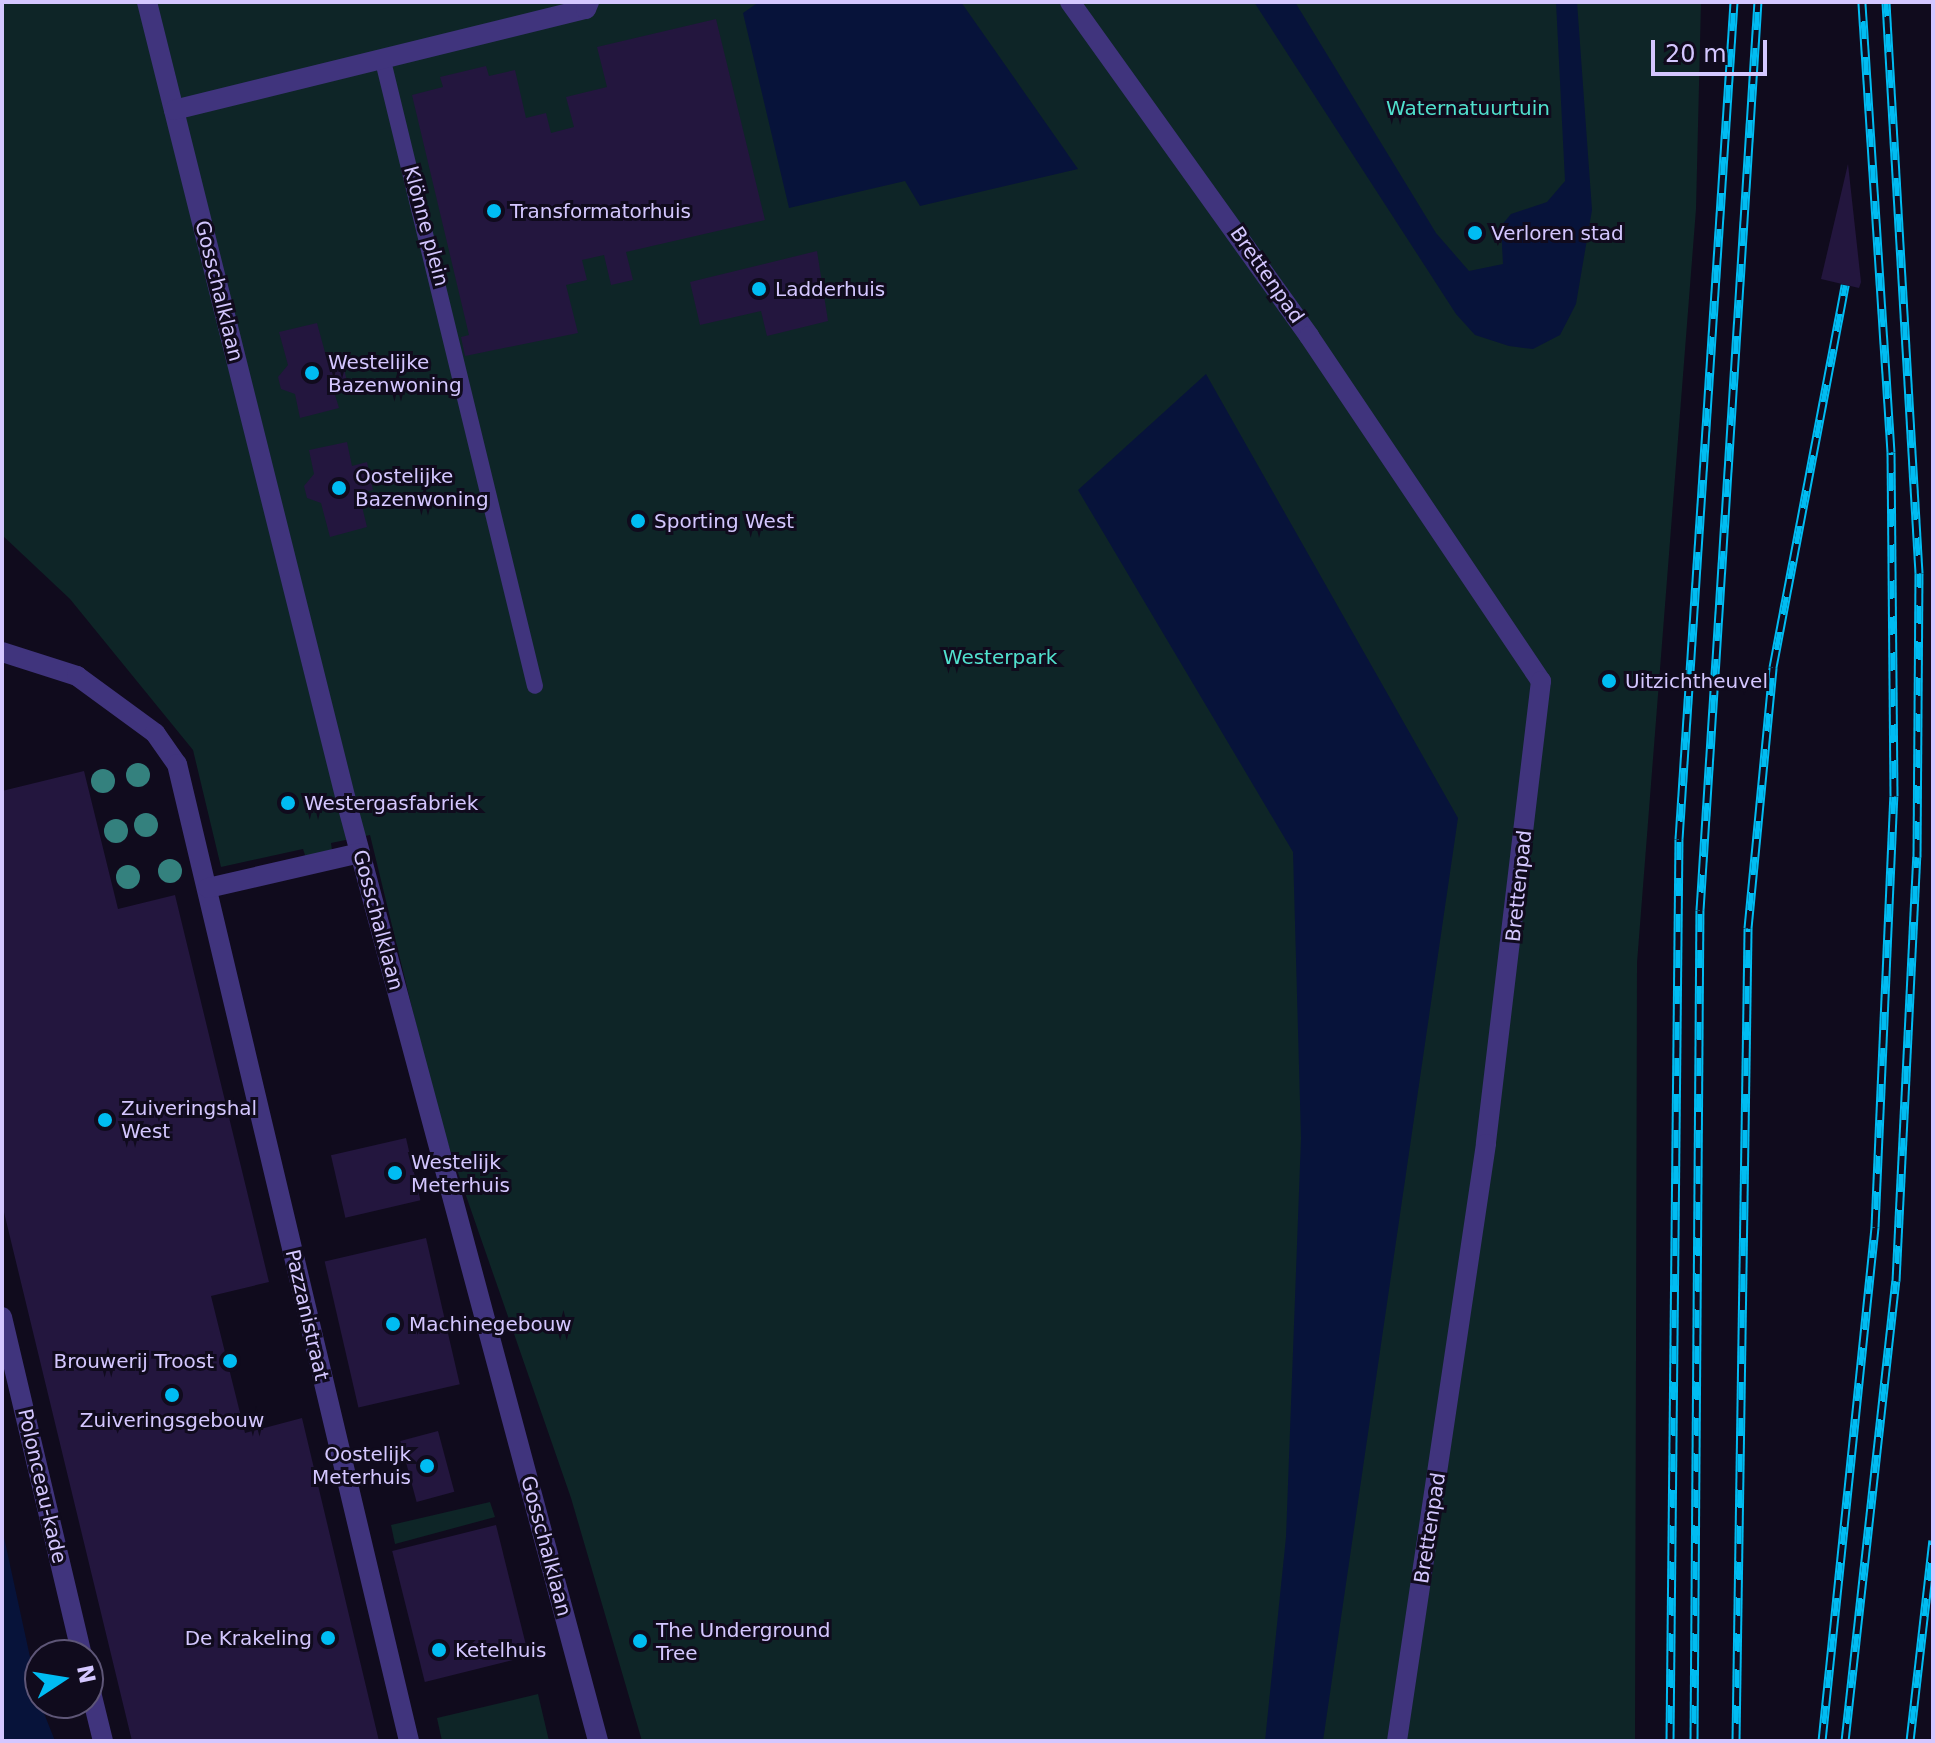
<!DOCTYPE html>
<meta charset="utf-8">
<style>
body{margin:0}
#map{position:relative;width:1935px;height:1743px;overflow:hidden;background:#100b1d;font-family:"DejaVu Sans",sans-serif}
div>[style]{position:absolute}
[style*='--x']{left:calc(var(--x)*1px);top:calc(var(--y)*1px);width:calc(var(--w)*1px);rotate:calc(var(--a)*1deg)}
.green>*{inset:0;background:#0e2527}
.water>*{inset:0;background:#07133a}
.building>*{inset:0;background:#23163e;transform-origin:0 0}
.lane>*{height:16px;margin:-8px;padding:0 8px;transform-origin:8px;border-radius:8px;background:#40347d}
.street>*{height:20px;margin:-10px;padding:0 10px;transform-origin:10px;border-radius:10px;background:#40347d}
.rail>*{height:9px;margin-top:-4.5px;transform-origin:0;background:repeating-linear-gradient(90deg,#100b1d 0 18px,#00bcf2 0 36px);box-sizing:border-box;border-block:2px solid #00bcf2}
.trees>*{width:24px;height:24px;margin:-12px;border-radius:50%;background:#34817e}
.dots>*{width:22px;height:22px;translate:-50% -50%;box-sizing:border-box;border:4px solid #100b1d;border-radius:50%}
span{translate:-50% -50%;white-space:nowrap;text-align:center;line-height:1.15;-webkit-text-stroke:6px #100b1d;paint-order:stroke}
.park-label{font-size:20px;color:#51e1ce}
.poi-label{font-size:20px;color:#d4c7ff}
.left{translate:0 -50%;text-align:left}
.right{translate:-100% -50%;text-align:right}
.street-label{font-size:20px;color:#d4c7ff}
.frame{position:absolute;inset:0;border:4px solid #d4c7ff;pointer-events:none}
.north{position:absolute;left:24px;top:1639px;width:80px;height:80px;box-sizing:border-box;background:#100b1d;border:2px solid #5e5677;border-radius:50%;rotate:78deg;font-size:22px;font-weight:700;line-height:32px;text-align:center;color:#d4c7ff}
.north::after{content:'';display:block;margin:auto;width:28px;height:36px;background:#00bcf2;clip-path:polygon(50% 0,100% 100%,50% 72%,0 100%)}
.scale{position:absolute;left:1651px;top:40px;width:116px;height:36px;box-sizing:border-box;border:4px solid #d4c7ff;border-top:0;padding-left:10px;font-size:24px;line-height:28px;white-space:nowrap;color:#d4c7ff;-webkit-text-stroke:6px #100b1d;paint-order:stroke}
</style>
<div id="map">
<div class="green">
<div style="clip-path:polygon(2px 2px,1701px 2px,1696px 209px,1637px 963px,1635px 1741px,642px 1741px,571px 1498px,438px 1115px,370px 835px,331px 843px,332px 850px,306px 858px,303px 849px,221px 867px,193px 750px,70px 599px,2px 535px)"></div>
<div style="clip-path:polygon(490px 1502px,495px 1517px,395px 1544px,391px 1525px)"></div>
<div style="clip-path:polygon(538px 1694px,549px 1741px,442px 1741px,437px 1718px)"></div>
</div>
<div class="water">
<div style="clip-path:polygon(759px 2px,961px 2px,1078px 169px,920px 206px,905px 181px,789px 208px,743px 13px)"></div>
<div style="clip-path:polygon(1254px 2px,1295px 2px,1436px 233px,1469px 271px,1503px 264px,1501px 226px,1511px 214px,1547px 202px,1565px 181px,1556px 2px,1577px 2px,1592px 210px,1576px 304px,1560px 335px,1533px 349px,1509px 346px,1475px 335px,1456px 314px)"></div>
<div style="clip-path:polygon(1206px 374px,1458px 818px,1323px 1741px,1265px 1741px,1286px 1537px,1301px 1138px,1293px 852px,1078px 490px)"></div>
<div style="clip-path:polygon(2px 1528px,40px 1703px,55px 1741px,2px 1741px)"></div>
</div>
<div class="building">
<div style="clip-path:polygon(716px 19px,765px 220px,626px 252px,633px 280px,611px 285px,604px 255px,582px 260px,587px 280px,566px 285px,578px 333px,465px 356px,461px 337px,469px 335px,412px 95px,443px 87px,440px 77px,486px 66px,489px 76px,515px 70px,526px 118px,546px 113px,551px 133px,574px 127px,566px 97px,607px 87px,597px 47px)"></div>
<div style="clip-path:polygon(1848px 164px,1861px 282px,1859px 288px,1821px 279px)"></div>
<div style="clip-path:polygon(817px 251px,828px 321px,767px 336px,761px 311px,700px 325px,690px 282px)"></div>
<div style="clip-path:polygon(317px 323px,326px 356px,340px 353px,347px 381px,332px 385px,339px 408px,300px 418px,295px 394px,281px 389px,278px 377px,288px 365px,279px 332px)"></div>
<div style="clip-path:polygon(347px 442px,352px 466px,367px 462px,373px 490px,359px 494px,367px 527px,330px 537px,321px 503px,307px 498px,304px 486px,314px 474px,309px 450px)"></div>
<div style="clip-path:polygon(84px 771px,118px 909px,175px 895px,269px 1282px,211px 1296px,245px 1433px,302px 1418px,379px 1741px,132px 1741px,2px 1204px,2px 791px)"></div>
<div style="left:406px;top:1138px;width:64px;height:77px;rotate:77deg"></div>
<div style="left:426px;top:1238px;width:150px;height:104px;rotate:77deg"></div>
<div style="left:438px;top:1431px;width:63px;height:39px;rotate:75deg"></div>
<div style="left:496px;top:1525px;width:135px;height:107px;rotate:76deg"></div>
</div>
<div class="lane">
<div style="--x:383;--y:61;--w:643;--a:76.33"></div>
</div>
<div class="street">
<div style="--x:147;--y:2;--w:827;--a:76"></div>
<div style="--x:347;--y:804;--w:970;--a:75"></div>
<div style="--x:1070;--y:2;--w:411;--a:54.4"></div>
<div style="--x:1309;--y:336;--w:416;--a:56.1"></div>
<div style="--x:1541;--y:681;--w:466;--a:96.8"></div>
<div style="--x:1486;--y:1144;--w:604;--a:98.48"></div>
<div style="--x:174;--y:110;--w:424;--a:-13.8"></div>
<div style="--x:586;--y:9;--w:8;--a:-67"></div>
<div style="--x:2;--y:652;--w:79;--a:17.7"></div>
<div style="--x:77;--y:676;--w:97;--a:36.2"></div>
<div style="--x:155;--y:733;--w:38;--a:55"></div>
<div style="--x:177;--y:764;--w:1004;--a:76.64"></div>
<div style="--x:208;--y:888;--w:156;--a:-13"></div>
<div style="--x:2;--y:1317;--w:347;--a:76.7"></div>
<div style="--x:88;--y:1680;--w:63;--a:76.2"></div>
</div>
<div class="rail">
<div style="--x:1670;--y:1741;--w:902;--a:-89.43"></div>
<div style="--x:1679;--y:839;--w:839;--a:-86.24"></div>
<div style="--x:1694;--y:1741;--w:831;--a:-89.59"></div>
<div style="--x:1700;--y:910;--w:910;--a:-86.35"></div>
<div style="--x:1736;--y:1741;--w:813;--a:-89.15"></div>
<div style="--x:1748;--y:928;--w:262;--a:-84.5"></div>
<div style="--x:1773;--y:667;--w:389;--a:-79.3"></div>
<div style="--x:1822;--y:1741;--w:517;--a:-84.11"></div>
<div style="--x:1875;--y:1227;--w:431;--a:-87.5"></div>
<div style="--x:1894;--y:796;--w:344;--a:-90.5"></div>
<div style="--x:1891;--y:452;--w:451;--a:-93.7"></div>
<div style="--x:1845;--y:1741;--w:463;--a:-83.7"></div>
<div style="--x:1896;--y:1281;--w:425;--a:-87.2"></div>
<div style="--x:1917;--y:857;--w:284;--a:-89.6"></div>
<div style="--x:1919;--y:573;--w:572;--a:-93.31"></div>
<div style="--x:1910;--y:1741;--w:202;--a:-83.5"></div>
</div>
<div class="trees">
<div style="left:138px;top:775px"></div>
<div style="left:103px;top:781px"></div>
<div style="left:146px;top:825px"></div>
<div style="left:116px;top:831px"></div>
<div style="left:170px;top:871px"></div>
<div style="left:128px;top:877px"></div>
</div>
<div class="dots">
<div style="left:494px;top:211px;background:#00bcf2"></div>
<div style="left:1475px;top:233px;background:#00bcf2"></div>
<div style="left:759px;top:289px;background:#00bcf2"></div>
<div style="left:312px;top:373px;background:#00bcf2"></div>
<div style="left:339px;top:488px;background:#00bcf2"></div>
<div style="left:638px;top:521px;background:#00bcf2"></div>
<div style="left:1609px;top:681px;background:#00bcf2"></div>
<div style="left:288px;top:803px;background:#00bcf2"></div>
<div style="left:105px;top:1120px;background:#00bcf2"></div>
<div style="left:395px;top:1173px;background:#00bcf2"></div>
<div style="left:393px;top:1324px;background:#00bcf2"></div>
<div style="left:230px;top:1361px;background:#00bcf2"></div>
<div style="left:172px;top:1395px;background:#00bcf2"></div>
<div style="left:427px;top:1466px;background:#00bcf2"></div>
<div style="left:328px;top:1638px;background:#00bcf2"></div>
<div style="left:640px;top:1641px;background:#00bcf2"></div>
<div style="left:439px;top:1650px;background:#00bcf2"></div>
</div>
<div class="park-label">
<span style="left:1468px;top:108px">Waternatuurtuin</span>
<span style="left:1000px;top:657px">Westerpark</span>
</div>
<div class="poi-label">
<span class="left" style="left:510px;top:211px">Transformatorhuis</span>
<span class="left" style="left:1491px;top:233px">Verloren stad</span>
<span class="left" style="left:775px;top:289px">Ladderhuis</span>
<span class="left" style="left:328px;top:374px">Westelijke<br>Bazenwoning</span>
<span class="left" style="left:355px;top:488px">Oostelijke<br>Bazenwoning</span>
<span class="left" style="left:654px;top:521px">Sporting West</span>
<span class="left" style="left:1625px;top:681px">Uitzichtheuvel</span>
<span class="left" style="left:304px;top:803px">Westergasfabriek</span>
<span class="left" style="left:121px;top:1120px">Zuiveringshal<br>West</span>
<span class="left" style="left:411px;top:1174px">Westelijk<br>Meterhuis</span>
<span class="left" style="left:409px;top:1324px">Machinegebouw</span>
<span class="right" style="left:214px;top:1361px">Brouwerij Troost</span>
<span style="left:172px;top:1420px">Zuiveringsgebouw</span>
<span class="right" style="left:411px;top:1466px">Oostelijk<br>Meterhuis</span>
<span class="left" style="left:656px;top:1642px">The Underground<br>Tree</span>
<span class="right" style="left:312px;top:1638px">De Krakeling</span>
<span class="left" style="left:455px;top:1650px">Ketelhuis</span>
</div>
<div class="street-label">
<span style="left:426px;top:226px;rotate:75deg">Klönne plein</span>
<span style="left:1267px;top:275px;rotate:55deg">Brettenpad</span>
<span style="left:219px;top:291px;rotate:76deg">Gosschalklaan</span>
<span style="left:1519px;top:886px;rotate:-84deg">Brettenpad</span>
<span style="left:378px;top:920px;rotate:75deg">Gosschalklaan</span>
<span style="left:307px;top:1315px;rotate:77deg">Pazzanistraat</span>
<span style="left:42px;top:1486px;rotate:77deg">Polonceau-kade</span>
<span style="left:1430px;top:1528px;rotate:-81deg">Brettenpad</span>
<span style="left:546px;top:1546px;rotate:75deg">Gosschalklaan</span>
</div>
<div class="frame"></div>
<div class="north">N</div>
<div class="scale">20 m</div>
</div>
